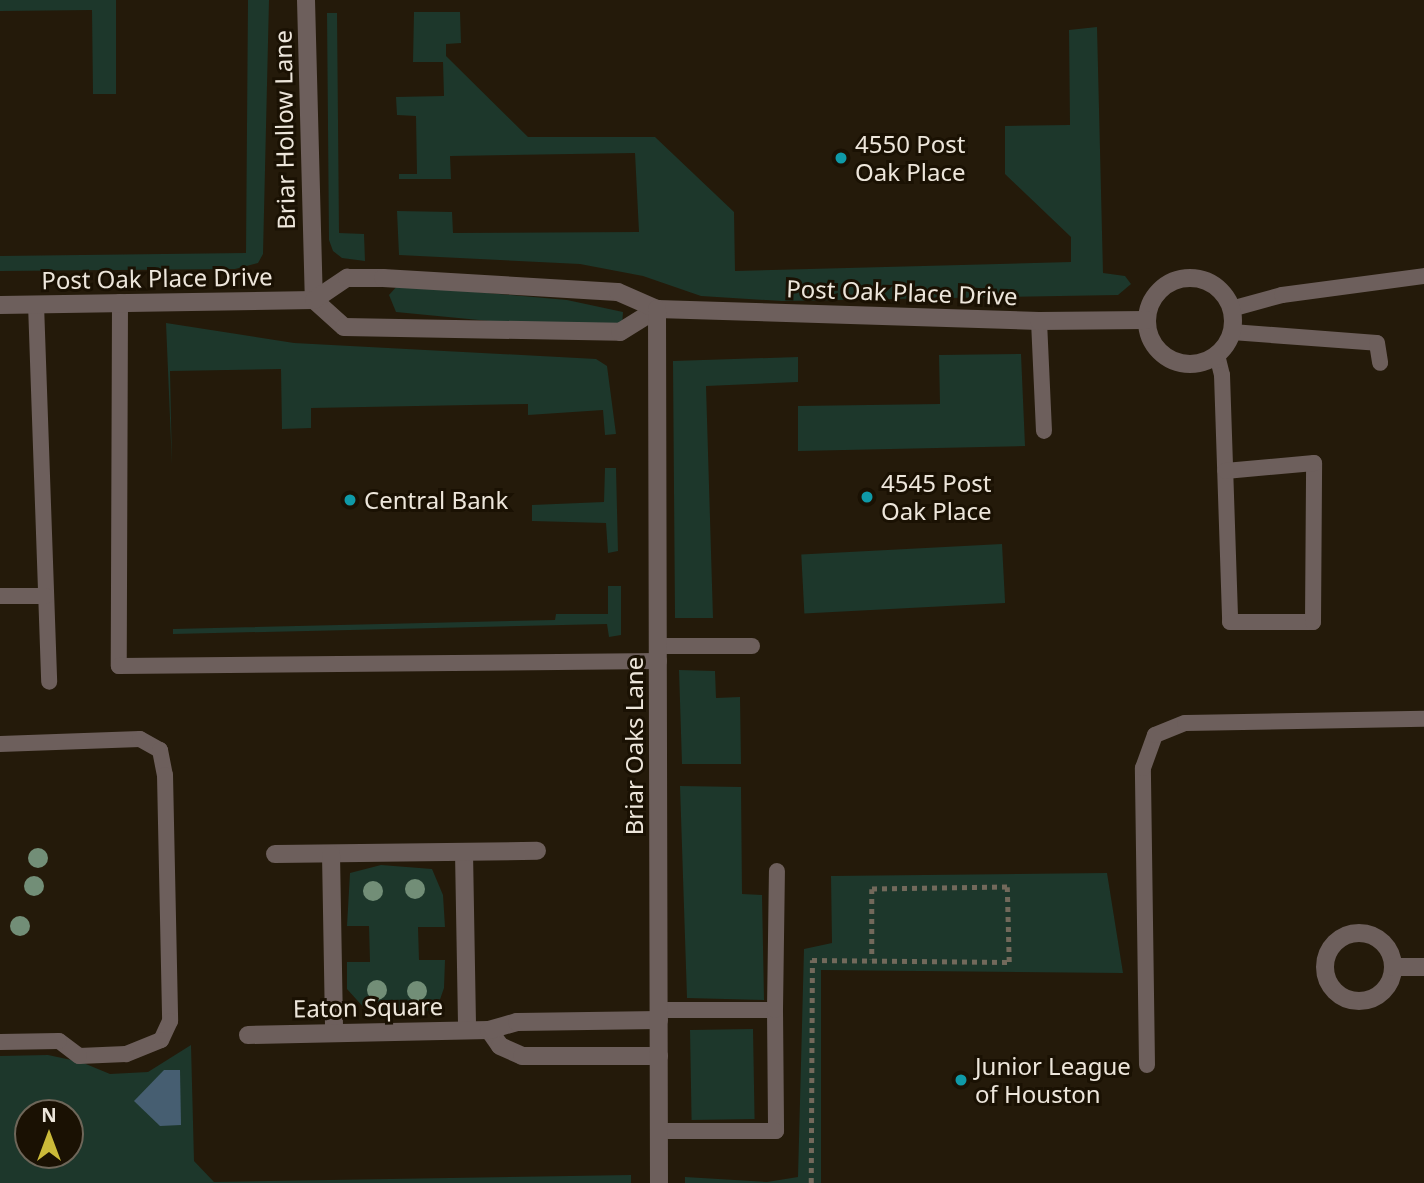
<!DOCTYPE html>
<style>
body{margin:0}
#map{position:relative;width:1424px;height:1183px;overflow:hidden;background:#241a0a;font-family:"Noto Sans",sans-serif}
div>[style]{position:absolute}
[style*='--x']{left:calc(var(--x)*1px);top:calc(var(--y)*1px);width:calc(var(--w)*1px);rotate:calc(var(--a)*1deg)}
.green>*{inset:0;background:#1d372b;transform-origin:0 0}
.water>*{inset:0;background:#465e71}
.path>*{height:4.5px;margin-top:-2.25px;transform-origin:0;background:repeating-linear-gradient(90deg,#72695b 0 5px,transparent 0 10px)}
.service>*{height:16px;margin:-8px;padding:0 8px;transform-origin:8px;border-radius:8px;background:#6d5f5c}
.minor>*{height:18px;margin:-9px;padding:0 9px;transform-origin:9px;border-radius:9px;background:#6d5f5c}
.minor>.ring{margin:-9px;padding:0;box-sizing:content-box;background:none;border:18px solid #6d5f5c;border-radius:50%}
.tertiary>*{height:18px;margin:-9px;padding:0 9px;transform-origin:9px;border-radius:9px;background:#6d5f5c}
.tertiary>.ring{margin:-9px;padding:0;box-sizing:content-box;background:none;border:18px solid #6d5f5c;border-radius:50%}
.trees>*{width:20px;height:20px;margin:-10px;border-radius:50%;background:#728e77}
.dots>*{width:19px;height:19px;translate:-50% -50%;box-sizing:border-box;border:4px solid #1a1103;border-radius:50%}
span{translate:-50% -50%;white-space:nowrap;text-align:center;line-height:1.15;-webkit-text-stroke:6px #1a1103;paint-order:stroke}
.street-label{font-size:24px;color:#ede6db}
.poi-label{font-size:24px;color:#ede6db}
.left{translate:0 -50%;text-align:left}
.north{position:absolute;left:14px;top:1099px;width:70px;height:70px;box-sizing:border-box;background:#1a1103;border:2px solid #6e6659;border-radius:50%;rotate:0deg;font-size:19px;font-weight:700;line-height:28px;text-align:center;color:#ede6db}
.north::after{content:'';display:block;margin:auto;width:24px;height:32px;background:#cbba39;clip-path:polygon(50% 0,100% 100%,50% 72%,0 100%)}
</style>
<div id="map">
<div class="green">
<div style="clip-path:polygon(0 0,116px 0,116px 94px,93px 94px,92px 10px,0 11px)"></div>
<div style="clip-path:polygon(248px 0,269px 0,263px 254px,258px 263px,235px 269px,0 271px,0 256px,246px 253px)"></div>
<div style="clip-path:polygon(414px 12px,460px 12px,461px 43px,446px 44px,446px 56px,528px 137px,655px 137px,734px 212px,735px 271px,1071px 262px,1071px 237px,1005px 174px,1005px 126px,1070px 125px,1069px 30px,1097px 27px,1103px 273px,1125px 276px,1131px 284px,1118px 295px,782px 301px,701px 296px,643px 276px,580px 264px,399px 255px,397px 211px,452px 212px,453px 233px,639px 232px,635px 153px,450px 156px,451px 179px,399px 179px,399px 174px,417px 174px,416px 116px,397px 115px,396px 97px,444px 96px,443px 62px,413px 62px)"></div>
<div style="clip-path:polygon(327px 13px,337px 13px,339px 233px,364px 234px,365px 261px,342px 258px,333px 251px,329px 240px)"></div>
<div style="clip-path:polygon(398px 285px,567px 300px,623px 312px,622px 326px,584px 330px,396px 312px,389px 295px)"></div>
<div style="clip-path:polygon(166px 323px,294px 343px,596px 359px,607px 366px,616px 434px,605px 435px,603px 410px,528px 415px,528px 404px,311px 408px,311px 428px,282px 429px,281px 369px,170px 371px,172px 466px)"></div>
<div style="clip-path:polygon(1021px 354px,1025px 446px,798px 451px,798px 406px,940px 404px,939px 355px)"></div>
<div style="clip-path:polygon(798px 357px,798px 382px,706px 386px,713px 618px,675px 618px,673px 361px)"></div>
<div style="clip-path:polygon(605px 468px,616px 468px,618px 551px,608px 553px,606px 523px,532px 521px,532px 505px,604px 502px)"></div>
<div style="left:1002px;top:544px;width:59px;height:201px;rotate:87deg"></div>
<div style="clip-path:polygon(608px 586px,621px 586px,621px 635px,609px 637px,607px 624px,173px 634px,173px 629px,555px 620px,556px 614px,608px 614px)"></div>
<div style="clip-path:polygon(679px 670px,715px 671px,716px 698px,740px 697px,741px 764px,682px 764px)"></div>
<div style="clip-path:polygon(680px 786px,741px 787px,742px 894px,762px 895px,764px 1000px,687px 998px)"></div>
<div style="clip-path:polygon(381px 865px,432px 869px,443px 895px,445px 927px,418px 927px,419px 960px,445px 960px,444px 988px,436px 1011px,366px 1010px,347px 989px,347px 962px,370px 962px,369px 926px,347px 926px,350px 873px)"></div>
<div style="clip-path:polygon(1107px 873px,1123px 973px,821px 970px,821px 1183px,685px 1183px,685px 1177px,767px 1182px,798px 1177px,804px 949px,832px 943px,831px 876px)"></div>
<div style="left:753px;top:1029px;width:90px;height:63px;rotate:89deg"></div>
<div style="clip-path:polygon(evenodd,191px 1045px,194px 1161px,214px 1182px,631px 1175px,631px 1183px,0 1183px,0 1056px,48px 1055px,81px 1062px,110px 1074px,148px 1072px,191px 1045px,28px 1113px,70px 1113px,70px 1155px,28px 1155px,28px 1113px)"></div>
</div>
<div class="water">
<div style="clip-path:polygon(164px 1070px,180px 1070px,181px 1125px,160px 1126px,134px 1101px)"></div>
</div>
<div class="path">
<div style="--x:811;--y:1183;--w:223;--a:-89.7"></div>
<div style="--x:812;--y:960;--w:197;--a:0.6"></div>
<div style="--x:1009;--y:962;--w:75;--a:-91.5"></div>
<div style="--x:1007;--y:887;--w:135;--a:179.2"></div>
<div style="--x:872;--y:889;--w:70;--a:90"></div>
</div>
<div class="service">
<div style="--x:120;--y:302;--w:364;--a:90.2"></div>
<div style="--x:119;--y:666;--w:540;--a:-0.53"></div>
<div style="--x:36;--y:304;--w:378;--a:88"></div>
<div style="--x:1231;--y:309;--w:53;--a:-15.4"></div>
<div style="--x:1282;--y:295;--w:143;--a:-7.6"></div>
<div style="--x:1039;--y:321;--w:110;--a:87.4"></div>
<div style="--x:1232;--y:332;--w:145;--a:4.3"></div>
<div style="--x:1377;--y:343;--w:20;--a:81"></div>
<div style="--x:1217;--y:355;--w:21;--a:76"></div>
<div style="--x:1222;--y:375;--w:247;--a:88.1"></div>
<div style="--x:1230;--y:622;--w:83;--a:0"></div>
<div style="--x:1313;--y:622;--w:159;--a:-89.6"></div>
<div style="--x:1314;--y:463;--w:89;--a:174.9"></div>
<div style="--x:0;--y:596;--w:46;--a:0"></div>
<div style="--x:659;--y:646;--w:93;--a:0"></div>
<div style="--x:0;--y:744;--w:140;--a:-2"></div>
<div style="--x:140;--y:739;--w:23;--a:29"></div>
<div style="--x:160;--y:750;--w:25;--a:79"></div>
<div style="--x:165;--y:775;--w:246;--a:88.8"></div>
<div style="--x:170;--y:1021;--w:21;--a:115"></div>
<div style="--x:161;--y:1040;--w:38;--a:158"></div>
<div style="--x:126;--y:1054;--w:47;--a:177.6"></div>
<div style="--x:79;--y:1056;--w:25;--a:-143"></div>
<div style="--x:59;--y:1041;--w:59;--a:179"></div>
<div style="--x:659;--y:1010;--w:116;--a:0"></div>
<div style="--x:775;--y:1010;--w:121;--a:89.5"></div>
<div style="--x:776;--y:1131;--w:117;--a:180"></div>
<div style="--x:775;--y:1010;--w:139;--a:-89.2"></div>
<div style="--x:1147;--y:1065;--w:297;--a:-90.8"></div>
<div style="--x:1143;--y:768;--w:35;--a:-70"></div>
<div style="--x:1155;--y:735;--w:32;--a:-22"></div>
<div style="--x:1185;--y:723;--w:239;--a:-1"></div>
</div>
<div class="minor">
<div style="--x:464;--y:852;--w:178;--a:89"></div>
<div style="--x:275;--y:854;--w:262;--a:-0.7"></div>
<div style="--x:331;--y:854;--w:178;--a:89"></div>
<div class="ring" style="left:1325px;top:933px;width:50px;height:50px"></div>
<div style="--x:1393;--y:967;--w:31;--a:0"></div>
<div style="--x:489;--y:1030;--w:19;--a:55"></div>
<div style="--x:500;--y:1046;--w:24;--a:24"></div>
<div style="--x:522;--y:1056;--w:137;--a:0"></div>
<div style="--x:248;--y:1035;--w:241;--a:-1.2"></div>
<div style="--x:489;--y:1030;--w:29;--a:-16"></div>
<div style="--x:517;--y:1022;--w:142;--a:-0.8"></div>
</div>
<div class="tertiary">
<div style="--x:306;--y:0;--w:300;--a:88.5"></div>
<div class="ring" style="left:1147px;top:278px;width:68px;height:68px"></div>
<div style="--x:314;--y:300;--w:40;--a:42"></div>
<div style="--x:344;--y:327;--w:276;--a:1"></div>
<div style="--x:620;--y:332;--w:44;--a:-31.9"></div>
<div style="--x:0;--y:305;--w:314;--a:-0.9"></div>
<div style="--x:314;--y:300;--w:40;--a:-34"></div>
<div style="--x:347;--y:278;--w:36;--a:0"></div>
<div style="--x:383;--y:278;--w:235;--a:3.4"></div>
<div style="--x:618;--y:292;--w:43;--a:23.6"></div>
<div style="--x:657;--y:309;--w:382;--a:1.8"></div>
<div style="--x:1039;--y:321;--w:107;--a:-0.5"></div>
<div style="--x:657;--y:309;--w:874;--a:89.87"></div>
</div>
<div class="trees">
<div style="left:38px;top:858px"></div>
<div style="left:34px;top:886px"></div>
<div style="left:415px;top:889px"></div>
<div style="left:373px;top:891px"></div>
<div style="left:20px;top:926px"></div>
<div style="left:377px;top:990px"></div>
<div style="left:417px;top:991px"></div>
</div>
<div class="dots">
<div style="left:841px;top:158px;background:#0f9aa8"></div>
<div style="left:867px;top:497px;background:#0f9aa8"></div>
<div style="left:350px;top:500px;background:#0f9aa8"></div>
<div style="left:961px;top:1080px;background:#0f9aa8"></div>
</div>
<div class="street-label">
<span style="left:284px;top:130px;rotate:-91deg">Briar Hollow Lane</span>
<span style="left:157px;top:278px;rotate:-1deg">Post Oak Place Drive</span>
<span style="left:902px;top:292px;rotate:2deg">Post Oak Place Drive</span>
<span style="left:634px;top:746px;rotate:-90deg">Briar Oaks Lane</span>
<span style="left:368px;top:1007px;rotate:-1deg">Eaton Square</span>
</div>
<div class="poi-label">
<span class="left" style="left:855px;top:158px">4550 Post<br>Oak Place</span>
<span class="left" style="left:881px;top:497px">4545 Post<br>Oak Place</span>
<span class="left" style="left:364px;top:500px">Central Bank</span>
<span class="left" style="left:975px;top:1080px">Junior League<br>of Houston</span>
</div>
<div class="north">N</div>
</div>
